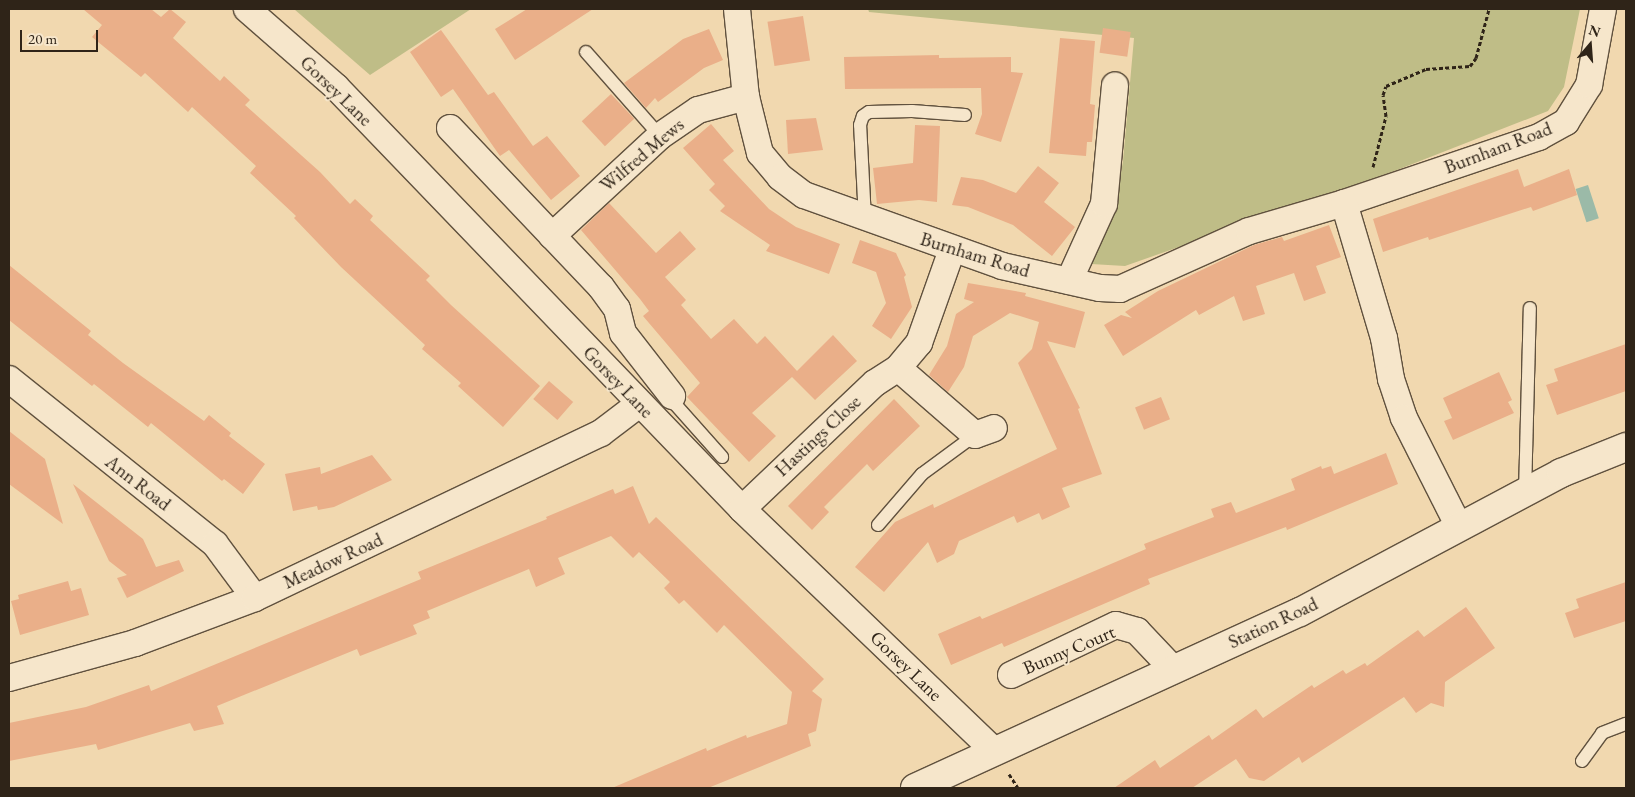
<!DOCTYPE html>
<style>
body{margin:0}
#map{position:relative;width:1635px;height:797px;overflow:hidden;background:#f1d8af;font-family:"EB Garamond",serif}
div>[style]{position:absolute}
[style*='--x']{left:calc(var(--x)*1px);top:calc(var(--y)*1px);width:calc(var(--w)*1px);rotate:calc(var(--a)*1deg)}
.green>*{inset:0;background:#bfbd87}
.water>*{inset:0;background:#9bbaa8;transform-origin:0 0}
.building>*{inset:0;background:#eaaf89;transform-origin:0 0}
.path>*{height:3px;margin-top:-1.5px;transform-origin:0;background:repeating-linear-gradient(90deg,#2f2418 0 4px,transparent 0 6.5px)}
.roads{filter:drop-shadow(1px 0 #60513e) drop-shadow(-1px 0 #60513e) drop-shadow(0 1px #60513e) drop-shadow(0 -1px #60513e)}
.service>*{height:12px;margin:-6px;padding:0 6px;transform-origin:6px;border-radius:6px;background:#f6e6cb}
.minor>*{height:26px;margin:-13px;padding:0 13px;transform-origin:13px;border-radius:13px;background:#f6e6cb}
.tertiary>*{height:28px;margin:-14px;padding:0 14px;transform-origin:14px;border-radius:14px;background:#f6e6cb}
span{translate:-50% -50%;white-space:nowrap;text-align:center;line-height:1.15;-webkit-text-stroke:4px #f6e6cb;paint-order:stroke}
.street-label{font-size:19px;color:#2f2418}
.frame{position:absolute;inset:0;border:10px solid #2f2418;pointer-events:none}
.north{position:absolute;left:1565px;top:20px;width:50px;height:50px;-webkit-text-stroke:4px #f6e6cb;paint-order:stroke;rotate:18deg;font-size:14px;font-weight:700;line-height:20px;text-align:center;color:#2f2418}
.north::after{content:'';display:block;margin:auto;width:18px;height:22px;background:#2f2418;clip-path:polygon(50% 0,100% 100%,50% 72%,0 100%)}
.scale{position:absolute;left:20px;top:30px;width:78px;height:22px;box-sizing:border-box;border:2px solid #2f2418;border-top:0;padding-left:6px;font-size:15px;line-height:18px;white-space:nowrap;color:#2f2418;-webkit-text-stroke:4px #f6e6cb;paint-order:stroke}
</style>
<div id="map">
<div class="green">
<div style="clip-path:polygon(294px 9px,471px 9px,370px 75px)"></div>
<div style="clip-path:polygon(868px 9px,1580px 9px,1564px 87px,1548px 111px,1397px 170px,1125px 266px,1091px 264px,1114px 214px,1123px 161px,1134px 38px,869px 12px)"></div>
</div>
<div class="water">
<div style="left:1588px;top:185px;width:35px;height:13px;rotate:72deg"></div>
</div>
<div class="building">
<div style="clip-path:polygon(83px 9px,151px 9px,161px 17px,170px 9px,186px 22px,173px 38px,220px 81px,224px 76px,250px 100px,245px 105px,320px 172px,350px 204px,355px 199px,373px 216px,370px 220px,430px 276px,426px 280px,451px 305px,540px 386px,503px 427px,458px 386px,461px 383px,422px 349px,425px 345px,341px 267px,294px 218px,296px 216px,250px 173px,256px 166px,192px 107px,188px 112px,145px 73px,141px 77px,92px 37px,102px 25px)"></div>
<div style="clip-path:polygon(527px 9px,593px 9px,515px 60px,495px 29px)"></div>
<div style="left:803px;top:16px;width:45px;height:36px;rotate:81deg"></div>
<div style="left:1103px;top:28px;width:28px;height:25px;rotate:8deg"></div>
<div style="clip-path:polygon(709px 29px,723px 60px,704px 68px,658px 102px,655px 98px,646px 108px,624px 83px,683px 39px)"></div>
<div style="clip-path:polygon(441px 30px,488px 95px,494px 92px,533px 146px,547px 136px,580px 176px,551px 200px,509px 150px,500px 156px,453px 89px,441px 97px,410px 52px)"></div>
<div style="clip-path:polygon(1060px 38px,1095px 41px,1090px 104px,1095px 105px,1092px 142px,1087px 142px,1086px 156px,1049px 153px)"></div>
<div style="clip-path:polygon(939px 55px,939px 58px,1011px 57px,1011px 72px,1023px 73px,1001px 142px,975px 134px,982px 114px,981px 88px,845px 89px,844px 57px)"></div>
<div style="left:611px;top:94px;width:34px;height:40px;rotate:47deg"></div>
<div style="clip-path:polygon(816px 118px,823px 150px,788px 154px,786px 120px)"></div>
<div style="clip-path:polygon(711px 124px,734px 151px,723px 160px,769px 209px,796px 227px,840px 244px,829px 274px,766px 251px,770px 245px,720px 211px,725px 206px,709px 190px,715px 184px,683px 148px)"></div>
<div style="clip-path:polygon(915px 125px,940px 126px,937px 202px,919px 200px,877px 204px,873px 168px,913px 163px)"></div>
<div style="clip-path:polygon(1038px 166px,1059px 183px,1044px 202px,1075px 227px,1052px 256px,1013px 225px,968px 207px,952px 205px,961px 177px,983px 180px,1016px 193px)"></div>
<div style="clip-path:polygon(1518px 169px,1524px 187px,1569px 169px,1577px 195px,1533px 211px,1531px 207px,1429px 240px,1428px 237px,1383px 252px,1373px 219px)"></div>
<div style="clip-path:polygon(609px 203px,656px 253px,680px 231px,696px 249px,665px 277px,686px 300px,681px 305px,711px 339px,734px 319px,757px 344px,765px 336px,797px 371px,833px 335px,857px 361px,815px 400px,792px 377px,752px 413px,776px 436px,749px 462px,687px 397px,700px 383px,643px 316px,649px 311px,640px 299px,581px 230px)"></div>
<div style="clip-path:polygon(1329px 225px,1341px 257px,1316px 266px,1326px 293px,1304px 301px,1294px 273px,1256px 286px,1265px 314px,1243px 321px,1234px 296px,1199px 315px,1196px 310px,1123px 356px,1104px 325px,1121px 315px,1132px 318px,1125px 312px,1158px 291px,1254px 245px,1282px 237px,1284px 241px)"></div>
<div style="clip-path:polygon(860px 240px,896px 253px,906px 275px,904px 277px,912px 307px,891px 339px,872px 326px,886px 303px,876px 272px,852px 263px)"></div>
<div style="clip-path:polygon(9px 265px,91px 331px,88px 335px,123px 363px,204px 421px,209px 415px,231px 433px,229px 436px,265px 464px,243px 494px,224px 479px,222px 481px,151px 423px,148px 427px,94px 384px,92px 386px,9px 320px)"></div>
<div style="clip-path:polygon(968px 283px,1026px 293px,1025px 296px,1085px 312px,1075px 348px,1047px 341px,1080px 408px,1078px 409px,1102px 474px,1062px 488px,1070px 507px,1042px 520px,1039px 513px,1017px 523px,1014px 516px,959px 541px,954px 554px,937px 563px,928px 542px,884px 592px,855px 567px,895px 522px,933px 504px,934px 508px,1057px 449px,1018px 363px,1032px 349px,1039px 322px,1010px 313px,973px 336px,964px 367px,948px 392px,929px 375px,947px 346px,956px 314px,974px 302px,964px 299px)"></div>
<div style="clip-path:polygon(1626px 344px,1626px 391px,1557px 415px,1546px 385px,1558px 381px,1554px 369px)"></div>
<div style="clip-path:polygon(1499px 372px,1512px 400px,1508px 402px,1514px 413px,1453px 440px,1444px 421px,1452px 418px,1443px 398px)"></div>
<div style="left:549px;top:381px;width:32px;height:24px;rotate:41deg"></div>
<div style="left:1161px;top:397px;width:24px;height:28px;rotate:68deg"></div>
<div style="clip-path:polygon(894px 399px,920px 426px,873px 471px,867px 464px,824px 507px,829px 512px,812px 530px,788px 506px)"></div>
<div style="clip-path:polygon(9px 431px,45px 459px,63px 524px,9px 484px)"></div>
<div style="clip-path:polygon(1386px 453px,1398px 484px,1287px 530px,1286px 527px,1148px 579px,1150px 584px,1004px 647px,1002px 643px,951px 665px,938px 634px,980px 616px,982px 619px,1146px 549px,1144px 544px,1214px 517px,1211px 509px,1231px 502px,1236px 513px,1295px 490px,1291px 479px,1321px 466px,1322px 469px,1331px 466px,1334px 474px)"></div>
<div style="clip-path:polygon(372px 455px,392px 480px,334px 507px,318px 510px,317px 506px,293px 511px,285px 474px,320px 467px,321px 474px)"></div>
<div style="clip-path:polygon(73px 484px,143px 539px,156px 567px,179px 560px,184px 571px,127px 598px,117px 578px,127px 575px,109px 561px)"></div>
<div style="clip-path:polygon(633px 486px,649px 524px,656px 517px,824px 679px,812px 691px,822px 699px,816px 731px,808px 734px,811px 746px,708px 788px,612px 788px,706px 748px,707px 751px,746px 735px,747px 738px,787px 724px,792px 692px,724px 625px,717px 633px,684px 600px,679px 604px,664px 588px,670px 582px,639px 552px,633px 558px,611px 536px,558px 558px,565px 574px,536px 587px,529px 569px,427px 611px,430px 618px,413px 625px,417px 634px,360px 656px,357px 649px,217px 706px,224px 724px,194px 731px,190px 723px,98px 750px,96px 744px,9px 761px,9px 723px,86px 707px,149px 685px,151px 691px,421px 579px,418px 572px,547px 519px,546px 517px,613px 489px,615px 494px)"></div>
<div style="clip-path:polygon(68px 581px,71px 591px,81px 588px,89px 615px,20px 635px,11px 601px,19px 599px,18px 595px)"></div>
<div style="clip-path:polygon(1626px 582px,1626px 621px,1574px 638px,1565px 613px,1579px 608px,1576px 599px)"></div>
<div style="clip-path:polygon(1466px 607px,1495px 648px,1445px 682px,1444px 707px,1431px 703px,1416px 713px,1404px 697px,1302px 763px,1299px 757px,1264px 781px,1249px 778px,1236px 759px,1192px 788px,1114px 788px,1155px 760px,1160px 768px,1209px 735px,1212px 740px,1256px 709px,1263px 718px,1312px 685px,1314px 688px,1343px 670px,1346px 674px,1365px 663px,1367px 666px,1418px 630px,1424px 637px)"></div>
</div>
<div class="path">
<div style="--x:1373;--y:167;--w:53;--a:-75.7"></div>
<div style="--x:1386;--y:116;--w:21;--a:-98"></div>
<div style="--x:1383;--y:95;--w:9;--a:-72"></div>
<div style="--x:1386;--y:86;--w:43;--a:-23"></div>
<div style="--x:1426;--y:69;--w:44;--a:-3.9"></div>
<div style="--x:1470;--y:66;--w:10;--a:-53"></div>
<div style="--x:1476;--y:58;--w:51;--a:-75.1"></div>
<div style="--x:1009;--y:774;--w:17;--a:57"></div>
</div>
<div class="roads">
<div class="service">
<div style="--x:586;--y:52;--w:112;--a:48.6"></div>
<div style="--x:865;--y:219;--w:94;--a:-93"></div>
<div style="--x:860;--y:125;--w:9;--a:-72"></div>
<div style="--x:863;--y:116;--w:7;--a:-34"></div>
<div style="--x:869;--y:112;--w:43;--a:-1.3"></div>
<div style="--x:912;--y:111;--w:53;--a:4.3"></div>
<div style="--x:672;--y:396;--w:9;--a:69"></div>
<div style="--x:675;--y:404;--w:71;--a:48.4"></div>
<div style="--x:1525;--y:493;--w:185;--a:-88.5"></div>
<div style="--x:878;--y:525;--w:67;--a:-49.2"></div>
<div style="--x:922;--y:474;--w:66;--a:-36.3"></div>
<div style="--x:1582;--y:761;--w:34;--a:-54"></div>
<div style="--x:1602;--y:733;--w:26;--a:-21"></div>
</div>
<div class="minor">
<div style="--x:247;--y:9;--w:118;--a:41.2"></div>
<div style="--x:336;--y:87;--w:586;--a:46.11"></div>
<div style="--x:742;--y:509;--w:349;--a:43.8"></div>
<div style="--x:737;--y:9;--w:88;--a:84.2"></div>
<div style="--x:746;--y:97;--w:58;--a:76"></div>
<div style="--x:760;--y:153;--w:31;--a:50"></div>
<div style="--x:780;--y:177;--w:30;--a:37"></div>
<div style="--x:804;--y:195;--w:210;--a:19.7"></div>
<div style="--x:1002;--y:266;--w:100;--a:12.7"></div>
<div style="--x:1100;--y:288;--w:20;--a:3"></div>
<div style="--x:1120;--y:289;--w:141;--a:-24.2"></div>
<div style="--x:1249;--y:231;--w:99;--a:-16.4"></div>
<div style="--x:1344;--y:203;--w:206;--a:-18.7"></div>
<div style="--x:1539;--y:137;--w:31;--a:-29"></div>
<div style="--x:1566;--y:122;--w:44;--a:-58.1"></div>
<div style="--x:1589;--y:85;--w:77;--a:-79.6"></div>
<div style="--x:450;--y:128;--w:219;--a:46.5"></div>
<div style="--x:601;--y:287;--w:27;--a:54"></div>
<div style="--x:617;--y:309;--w:25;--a:76"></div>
<div style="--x:623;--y:333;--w:80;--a:52.1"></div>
<div style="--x:1344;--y:203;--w:141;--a:73.5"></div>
<div style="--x:1384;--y:338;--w:42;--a:80.3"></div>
<div style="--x:1391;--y:379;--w:41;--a:71.6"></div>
<div style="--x:1404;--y:418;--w:122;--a:63.2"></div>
<div style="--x:552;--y:236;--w:147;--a:-42.8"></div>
<div style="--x:660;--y:136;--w:46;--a:-34.4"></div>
<div style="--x:698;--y:110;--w:50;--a:-15.2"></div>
<div style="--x:1069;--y:281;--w:85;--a:-65.6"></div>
<div style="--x:1104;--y:204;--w:119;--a:-84.7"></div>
<div style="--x:898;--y:368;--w:102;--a:41"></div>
<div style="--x:975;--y:435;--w:20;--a:-20"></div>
<div style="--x:9;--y:379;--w:264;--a:38.7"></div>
<div style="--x:215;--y:544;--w:67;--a:53.5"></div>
<div style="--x:742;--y:509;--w:183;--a:-43.5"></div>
<div style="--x:875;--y:383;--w:27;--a:-33"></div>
<div style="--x:898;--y:368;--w:33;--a:-50"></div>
<div style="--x:919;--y:343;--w:99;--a:-70.5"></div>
<div style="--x:1011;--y:675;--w:116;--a:-25.5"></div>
<div style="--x:1116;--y:625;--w:22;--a:16"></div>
<div style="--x:1137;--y:631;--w:51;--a:46.6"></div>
<div style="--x:9;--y:678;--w:131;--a:-15.5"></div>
<div style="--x:135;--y:643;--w:128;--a:-20.6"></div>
<div style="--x:255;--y:598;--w:383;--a:-25.5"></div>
<div style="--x:601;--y:433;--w:48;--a:-37.3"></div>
</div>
<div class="tertiary">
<div style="--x:915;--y:788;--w:423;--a:-24.6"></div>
<div style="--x:1300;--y:612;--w:296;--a:-28"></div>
<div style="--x:1561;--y:473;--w:70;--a:-21.8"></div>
</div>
</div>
<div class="street-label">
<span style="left:336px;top:91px;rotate:44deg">Gorsey Lane</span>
<span style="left:1498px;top:148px;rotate:-21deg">Burnham Road</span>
<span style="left:642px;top:155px;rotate:-40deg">Wilfred Mews</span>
<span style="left:975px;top:255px;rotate:17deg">Burnham Road</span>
<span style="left:618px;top:382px;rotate:46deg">Gorsey Lane</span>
<span style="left:818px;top:436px;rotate:-43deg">Hastings Close</span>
<span style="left:138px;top:483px;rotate:38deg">Ann Road</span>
<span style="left:333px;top:561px;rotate:-25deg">Meadow Road</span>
<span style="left:1273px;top:623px;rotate:-25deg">Station Road</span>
<span style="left:1069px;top:650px;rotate:-23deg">Bunny Court</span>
<span style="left:906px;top:666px;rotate:44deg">Gorsey Lane</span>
</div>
<div class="frame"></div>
<div class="north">N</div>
<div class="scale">20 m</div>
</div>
